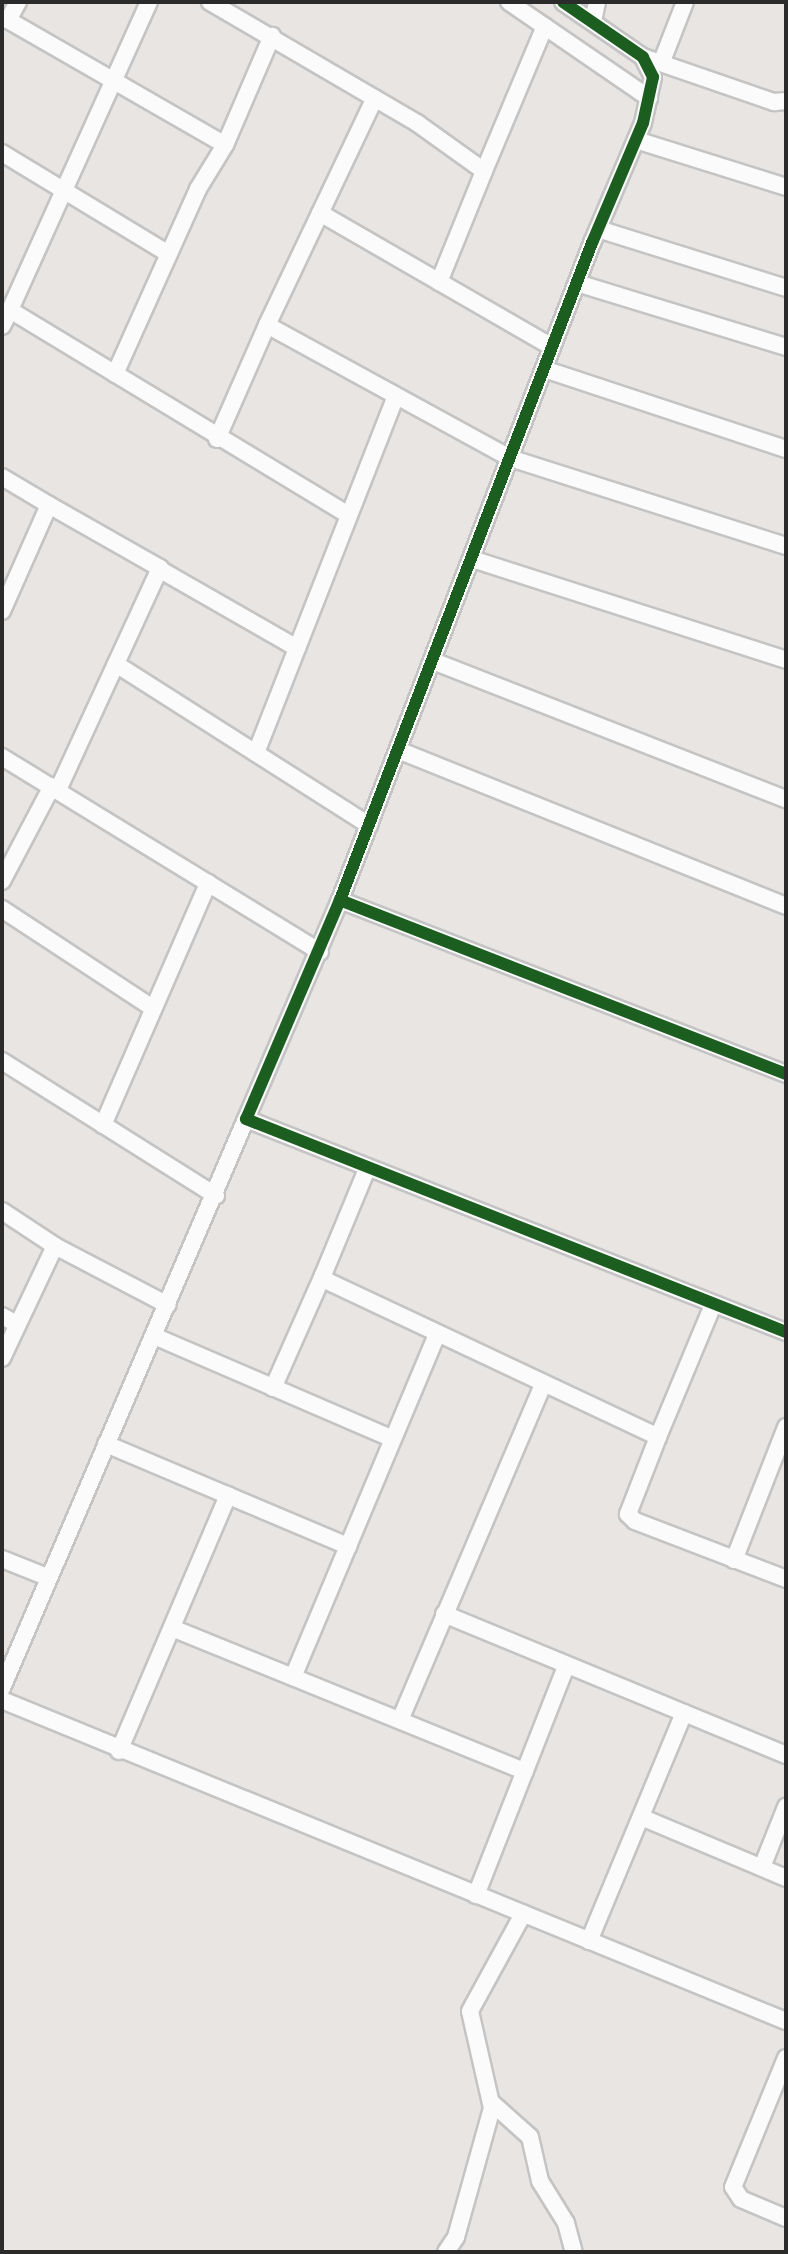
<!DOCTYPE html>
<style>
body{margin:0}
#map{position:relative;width:788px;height:2254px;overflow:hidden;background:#e8e5e2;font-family:"Sofia Sans Condensed",sans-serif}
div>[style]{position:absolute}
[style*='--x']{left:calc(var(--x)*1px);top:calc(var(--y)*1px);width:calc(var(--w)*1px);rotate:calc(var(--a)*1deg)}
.roads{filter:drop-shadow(2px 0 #c4c4c4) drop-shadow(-2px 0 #c4c4c4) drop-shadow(0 2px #c4c4c4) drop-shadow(0 -2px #c4c4c4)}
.minor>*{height:16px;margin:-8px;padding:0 8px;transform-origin:8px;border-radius:8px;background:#fcfbfb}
.cycleway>*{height:12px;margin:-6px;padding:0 6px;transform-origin:6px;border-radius:6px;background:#1b5e20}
span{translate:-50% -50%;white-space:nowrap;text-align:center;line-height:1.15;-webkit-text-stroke:6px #fff;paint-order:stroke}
.frame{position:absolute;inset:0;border:4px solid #2b2b2b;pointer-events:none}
</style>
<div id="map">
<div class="roads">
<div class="minor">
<div style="--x:18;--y:2;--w:21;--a:119"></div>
<div style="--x:8;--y:20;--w:250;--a:29.9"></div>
<div style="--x:225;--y:145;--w:119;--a:-66.7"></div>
<div style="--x:149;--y:2;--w:338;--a:114.3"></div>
<div style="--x:10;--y:310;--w:396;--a:31.2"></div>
<div style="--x:210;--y:2;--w:240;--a:30.3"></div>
<div style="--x:417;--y:123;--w:82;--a:35.6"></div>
<div style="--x:484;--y:171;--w:157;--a:-67.2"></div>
<div style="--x:509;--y:2;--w:170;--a:34.4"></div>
<div style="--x:593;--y:21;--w:19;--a:-78"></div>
<div style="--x:643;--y:57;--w:139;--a:19"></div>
<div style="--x:774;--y:102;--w:12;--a:-5"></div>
<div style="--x:662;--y:61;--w:63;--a:-68.7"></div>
<div style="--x:636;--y:140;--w:157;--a:17.4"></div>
<div style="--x:2;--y:153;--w:195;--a:31.2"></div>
<div style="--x:320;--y:213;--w:268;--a:30"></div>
<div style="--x:598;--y:229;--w:197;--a:17.4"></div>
<div style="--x:439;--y:282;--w:120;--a:-67.9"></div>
<div style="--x:577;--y:283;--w:219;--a:17"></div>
<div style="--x:267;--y:325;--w:251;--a:-64.6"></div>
<div style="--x:2;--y:326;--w:18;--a:-63"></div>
<div style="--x:544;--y:369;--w:255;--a:18.3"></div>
<div style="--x:115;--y:374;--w:203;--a:-65.8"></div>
<div style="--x:198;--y:189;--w:52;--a:-58.5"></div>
<div style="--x:217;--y:439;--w:124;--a:-66.3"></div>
<div style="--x:267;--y:325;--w:277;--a:28.7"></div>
<div style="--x:510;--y:458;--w:290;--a:17.7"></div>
<div style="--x:2;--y:477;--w:55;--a:30.8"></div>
<div style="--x:472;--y:559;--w:330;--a:17.8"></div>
<div style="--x:159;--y:569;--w:159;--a:29.8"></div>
<div style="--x:2;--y:611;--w:116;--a:-66.1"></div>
<div style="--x:49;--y:505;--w:128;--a:29.6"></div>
<div style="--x:160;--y:568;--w:244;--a:114.7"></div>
<div style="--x:433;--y:661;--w:379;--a:21.4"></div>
<div style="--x:116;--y:664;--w:300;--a:32.5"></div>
<div style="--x:398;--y:750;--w:418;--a:21.9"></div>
<div style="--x:256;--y:753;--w:383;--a:-68.6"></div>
<div style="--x:2;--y:757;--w:373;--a:31.5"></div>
<div style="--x:2;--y:881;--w:107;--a:-62.2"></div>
<div style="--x:340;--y:900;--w:704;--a:-69.02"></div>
<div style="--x:592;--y:243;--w:130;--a:-67"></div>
<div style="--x:643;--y:123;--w:47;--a:-77.7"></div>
<div style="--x:653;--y:77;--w:22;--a:-117"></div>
<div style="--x:643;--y:57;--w:97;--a:-145.5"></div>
<div style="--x:2;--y:909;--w:181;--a:33.3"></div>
<div style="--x:2;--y:1061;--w:253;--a:32.2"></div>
<div style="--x:786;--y:1074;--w:479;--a:-158.7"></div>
<div style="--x:340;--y:900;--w:238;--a:113.2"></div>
<div style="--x:246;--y:1119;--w:580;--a:21.53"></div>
<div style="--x:103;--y:1125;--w:264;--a:-66.5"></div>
<div style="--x:367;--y:1169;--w:115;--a:112.5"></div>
<div style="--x:323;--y:1275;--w:7;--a:56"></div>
<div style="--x:327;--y:1281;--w:366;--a:25.2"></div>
<div style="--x:658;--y:1437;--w:143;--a:-67.4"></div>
<div style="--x:2;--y:1211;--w:64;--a:33.4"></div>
<div style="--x:2;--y:1316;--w:17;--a:28"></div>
<div style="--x:154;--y:1336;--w:260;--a:23.3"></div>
<div style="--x:2;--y:1358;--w:124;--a:-64.7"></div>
<div style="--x:55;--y:1246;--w:127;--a:27.6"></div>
<div style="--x:273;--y:1388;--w:124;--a:-66.1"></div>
<div style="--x:658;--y:1437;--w:83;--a:111.3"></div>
<div style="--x:628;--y:1514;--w:10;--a:45"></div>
<div style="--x:635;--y:1521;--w:162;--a:21"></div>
<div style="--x:106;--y:1444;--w:263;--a:22.9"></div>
<div style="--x:2;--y:1559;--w:48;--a:21.8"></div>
<div style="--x:734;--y:1560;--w:143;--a:-68.6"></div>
<div style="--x:444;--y:1614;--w:370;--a:22.4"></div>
<div style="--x:172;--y:1628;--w:381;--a:22.1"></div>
<div style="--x:293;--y:1677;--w:371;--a:-67.2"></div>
<div style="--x:2;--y:1688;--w:619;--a:-66.79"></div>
<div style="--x:2;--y:1700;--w:847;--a:22.27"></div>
<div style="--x:400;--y:1720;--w:365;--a:-66.9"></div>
<div style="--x:119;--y:1751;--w:278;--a:-66.9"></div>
<div style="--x:641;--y:1817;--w:157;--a:22.8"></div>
<div style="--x:762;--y:1867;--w:65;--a:-68.2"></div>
<div style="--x:476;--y:1895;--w:246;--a:-68.5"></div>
<div style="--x:589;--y:1941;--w:247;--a:-67.4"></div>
<div style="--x:786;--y:2058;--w:139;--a:112.3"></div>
<div style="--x:733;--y:2187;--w:14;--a:56"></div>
<div style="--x:741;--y:2199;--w:49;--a:22.9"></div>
<div style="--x:492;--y:2103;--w:51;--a:41.8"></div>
<div style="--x:530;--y:2137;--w:45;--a:77.2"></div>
<div style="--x:540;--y:2181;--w:49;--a:58.2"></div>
<div style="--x:566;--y:2223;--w:30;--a:75"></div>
<div style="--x:446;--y:2252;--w:18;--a:-56"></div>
<div style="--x:456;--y:2237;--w:134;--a:-74.4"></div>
<div style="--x:492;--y:2108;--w:99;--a:-102.8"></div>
<div style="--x:470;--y:2011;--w:111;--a:-61.3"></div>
</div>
</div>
<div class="cycleway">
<div style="--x:340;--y:900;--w:704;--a:-69.02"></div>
<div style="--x:592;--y:243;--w:130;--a:-67"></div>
<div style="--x:643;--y:123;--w:47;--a:-77.7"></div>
<div style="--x:653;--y:77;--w:22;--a:-117"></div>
<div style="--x:643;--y:57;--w:97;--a:-145.5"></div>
<div style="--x:786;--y:1074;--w:479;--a:-158.7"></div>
<div style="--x:340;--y:900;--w:238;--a:113.2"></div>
<div style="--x:246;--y:1119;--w:580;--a:21.53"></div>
</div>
<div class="frame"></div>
</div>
